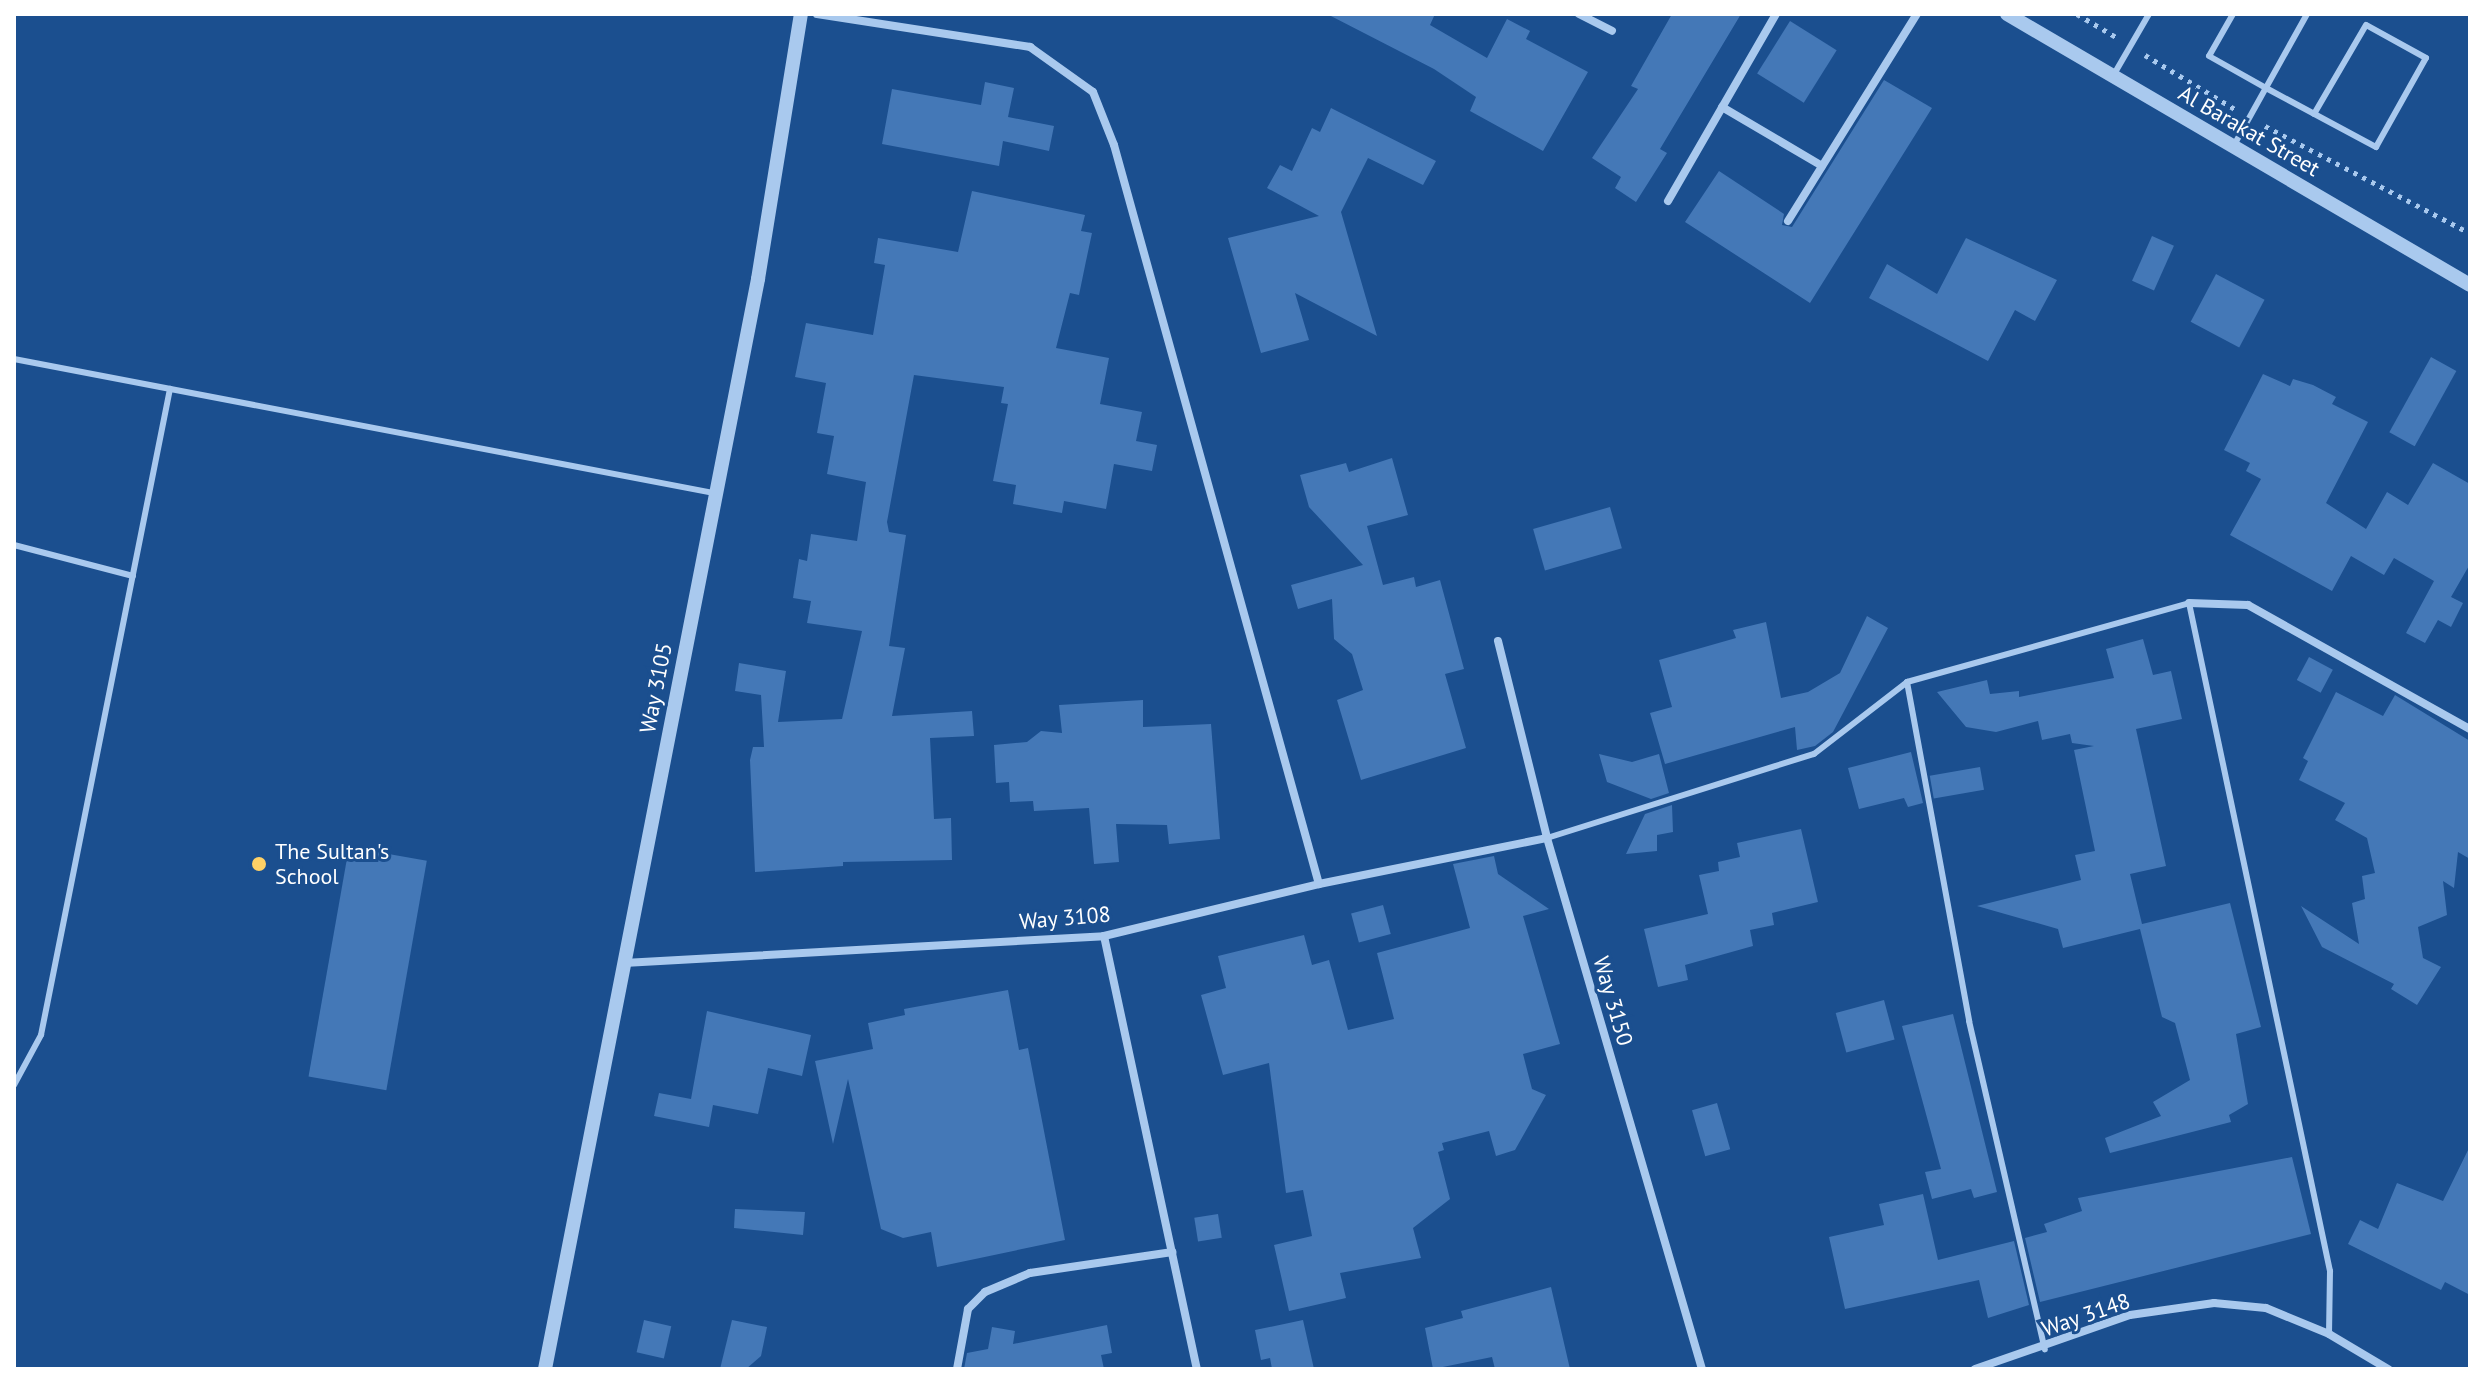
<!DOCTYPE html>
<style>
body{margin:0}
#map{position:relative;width:2484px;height:1383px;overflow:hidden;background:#1b4f8f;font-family:"PT Sans",sans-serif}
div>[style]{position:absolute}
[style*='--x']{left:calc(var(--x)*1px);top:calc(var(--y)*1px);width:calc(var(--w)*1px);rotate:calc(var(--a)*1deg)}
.building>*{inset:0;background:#4478b7;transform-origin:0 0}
.path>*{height:5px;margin-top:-2.5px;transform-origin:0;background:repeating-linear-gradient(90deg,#a9c9ee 0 4px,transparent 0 10px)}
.service>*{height:6px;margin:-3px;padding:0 3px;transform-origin:3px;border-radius:3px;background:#a9c9ee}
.minor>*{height:8px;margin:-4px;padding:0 4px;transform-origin:4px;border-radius:4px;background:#a9c9ee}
.tertiary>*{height:14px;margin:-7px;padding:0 7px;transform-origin:7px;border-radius:7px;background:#a9c9ee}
.dots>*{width:22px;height:22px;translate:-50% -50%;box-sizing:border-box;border:4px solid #1b4f8f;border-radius:50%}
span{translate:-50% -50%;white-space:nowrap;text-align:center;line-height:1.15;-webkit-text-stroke:6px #1b4f8f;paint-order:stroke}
.street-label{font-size:22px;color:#fff}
.poi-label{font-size:22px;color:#fff}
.left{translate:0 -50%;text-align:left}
.frame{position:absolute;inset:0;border:16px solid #fff;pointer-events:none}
</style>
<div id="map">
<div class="building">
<div style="clip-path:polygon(1327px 14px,1435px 14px,1430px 25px,1487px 58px,1507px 19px,1530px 31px,1526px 39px,1588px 72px,1543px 151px,1470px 111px,1476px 97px,1434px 69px)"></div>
<div style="clip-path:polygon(1672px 14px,1741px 14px,1660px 149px,1667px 153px,1636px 202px,1615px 188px,1621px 177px,1592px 158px,1638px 89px,1631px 86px)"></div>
<div style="left:1790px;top:21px;width:55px;height:62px;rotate:32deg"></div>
<div style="clip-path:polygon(1884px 80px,1932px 108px,1810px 303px,1685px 222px,1719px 171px,1784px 214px,1782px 225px,1792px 227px)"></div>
<div style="clip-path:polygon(985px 82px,1014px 88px,1008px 117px,1054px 126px,1049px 151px,1003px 141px,999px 166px,882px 144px,892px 89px,981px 105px)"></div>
<div style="clip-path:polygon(1331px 108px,1436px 161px,1423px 185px,1368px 158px,1341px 212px,1377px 336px,1295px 293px,1309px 340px,1261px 353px,1228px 238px,1319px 216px,1267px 188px,1280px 165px,1292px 171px,1312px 128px,1320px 132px)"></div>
<div style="clip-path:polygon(972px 191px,1085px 215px,1081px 231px,1092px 233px,1086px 261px,1079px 295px,1070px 293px,1056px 348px,1109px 358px,1100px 404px,1142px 412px,1136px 441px,1157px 445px,1152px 471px,1114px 464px,1106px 509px,1064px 501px,1062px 513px,1013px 504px,1016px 485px,993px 481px,1008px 404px,1001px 403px,1004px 387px,914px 375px,887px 522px,889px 532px,906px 535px,889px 646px,905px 648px,892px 716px,972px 711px,974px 736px,930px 738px,934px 819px,951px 818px,952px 860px,843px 862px,843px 866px,755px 872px,750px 760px,753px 747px,764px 747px,761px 695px,735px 691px,739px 663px,786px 671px,778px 722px,842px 719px,862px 631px,807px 623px,811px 601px,793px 598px,799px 559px,807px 561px,811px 534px,857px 541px,866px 482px,827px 474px,834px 436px,817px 433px,826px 383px,795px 377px,806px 323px,873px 335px,885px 265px,874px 263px,878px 238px,958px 252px)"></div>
<div style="left:2152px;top:236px;width:24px;height:49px;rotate:24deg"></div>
<div style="clip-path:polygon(1966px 238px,2057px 280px,2035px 321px,2015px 310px,1988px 361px,1869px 298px,1887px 264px,1937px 294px)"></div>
<div style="left:2216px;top:274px;width:55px;height:54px;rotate:28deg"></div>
<div style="left:2431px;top:357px;width:29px;height:86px;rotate:29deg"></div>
<div style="clip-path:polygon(2263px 374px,2290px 386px,2293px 379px,2313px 385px,2336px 397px,2332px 404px,2368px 422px,2326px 503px,2366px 529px,2387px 492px,2408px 505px,2433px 463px,2470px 484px,2470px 564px,2451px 597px,2463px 603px,2451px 627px,2438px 620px,2425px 643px,2406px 633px,2434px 581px,2394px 558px,2384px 575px,2351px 556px,2332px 591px,2230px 535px,2261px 479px,2246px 471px,2250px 463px,2224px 450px)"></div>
<div style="clip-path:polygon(1392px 458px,1408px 515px,1367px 526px,1383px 585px,1414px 577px,1416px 587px,1440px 580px,1464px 669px,1445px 674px,1466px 748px,1361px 780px,1337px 700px,1363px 690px,1352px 654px,1334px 639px,1332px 599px,1298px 609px,1291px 585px,1363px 565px,1309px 507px,1300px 475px,1346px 463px,1349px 472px)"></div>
<div style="left:1610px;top:507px;width:43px;height:80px;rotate:74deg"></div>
<div style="clip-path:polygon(1867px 616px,1888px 628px,1833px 732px,1815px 746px,1797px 750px,1795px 727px,1665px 764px,1650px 713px,1672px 707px,1659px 660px,1736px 638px,1733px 630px,1766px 622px,1781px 698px,1808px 692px,1840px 673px)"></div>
<div style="clip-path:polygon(2143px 639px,2153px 675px,2171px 671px,2182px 719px,2136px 729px,2166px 866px,2130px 874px,2142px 924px,2230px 903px,2261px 1027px,2236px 1034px,2248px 1104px,2229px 1115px,2231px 1122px,2110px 1153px,2105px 1138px,2161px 1116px,2153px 1102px,2190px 1080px,2175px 1023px,2162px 1017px,2140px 929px,2063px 948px,2058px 929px,1977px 906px,2081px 880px,2075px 855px,2095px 851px,2074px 750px,2094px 746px,2072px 743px,2070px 734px,2042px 740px,2038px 721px,1996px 732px,1966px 727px,1937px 692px,1987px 680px,1990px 694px,2019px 691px,2019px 697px,2114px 678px,2106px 649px)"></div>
<div style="left:2309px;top:657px;width:27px;height:26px;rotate:28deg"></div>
<div style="clip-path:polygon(2336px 692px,2383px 716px,2395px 695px,2470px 741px,2470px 859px,2458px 852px,2454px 888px,2443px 881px,2447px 915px,2418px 927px,2423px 958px,2441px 967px,2417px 1005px,2391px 989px,2394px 984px,2322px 947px,2301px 906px,2359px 944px,2352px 903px,2365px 899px,2362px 876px,2375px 873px,2367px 838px,2335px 820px,2345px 803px,2299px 780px,2308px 761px,2303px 758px)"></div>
<div style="clip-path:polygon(1143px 700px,1143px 727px,1211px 724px,1220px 839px,1169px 844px,1167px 825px,1116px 824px,1119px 862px,1094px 864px,1089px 808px,1034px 811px,1033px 801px,1010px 802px,1009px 782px,996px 783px,994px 745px,1027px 742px,1041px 731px,1062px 733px,1059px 705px)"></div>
<div style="clip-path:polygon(1911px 752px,1923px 803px,1908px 807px,1904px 798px,1859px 809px,1848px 768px)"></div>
<div style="clip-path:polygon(1599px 754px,1632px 762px,1659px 754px,1669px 793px,1651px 799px,1607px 782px)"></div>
<div style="left:1980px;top:767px;width:23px;height:51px;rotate:80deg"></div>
<div style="clip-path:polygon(1672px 805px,1673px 832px,1657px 835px,1657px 851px,1626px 854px,1645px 814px)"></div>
<div style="clip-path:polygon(1801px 829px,1818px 902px,1772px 913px,1774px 925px,1750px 930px,1753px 946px,1685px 965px,1688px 980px,1658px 987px,1644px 929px,1708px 914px,1699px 875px,1719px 871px,1718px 862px,1740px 857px,1737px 843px)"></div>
<div style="left:349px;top:847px;width:79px;height:233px;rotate:10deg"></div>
<div style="clip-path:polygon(1494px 856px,1498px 874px,1549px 909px,1523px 916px,1560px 1044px,1523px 1054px,1532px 1089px,1546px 1095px,1515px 1150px,1496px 1156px,1489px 1131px,1442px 1143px,1444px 1150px,1438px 1152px,1450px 1199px,1413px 1228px,1421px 1258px,1340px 1273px,1346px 1298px,1289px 1311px,1274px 1245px,1312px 1236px,1303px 1190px,1286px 1193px,1269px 1063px,1223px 1075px,1201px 995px,1226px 988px,1218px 956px,1304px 935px,1312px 965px,1329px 960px,1348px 1030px,1394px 1019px,1377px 953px,1470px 928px,1453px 864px)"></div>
<div style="left:1383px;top:905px;width:30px;height:33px;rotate:75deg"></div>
<div style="clip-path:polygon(1008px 990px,1019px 1050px,1028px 1048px,1065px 1240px,937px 1267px,931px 1232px,903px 1238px,881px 1229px,848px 1079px,833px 1144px,815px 1061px,873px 1049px,868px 1023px,905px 1015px,904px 1009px)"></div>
<div style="left:1884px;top:1000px;width:41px;height:50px;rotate:75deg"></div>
<div style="clip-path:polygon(707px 1011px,811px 1035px,802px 1076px,768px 1068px,758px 1114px,713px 1105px,709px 1127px,654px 1116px,659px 1093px,691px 1099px)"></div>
<div style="clip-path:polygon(1953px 1014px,1997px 1192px,1974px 1198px,1971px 1189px,1932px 1199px,1925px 1172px,1941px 1169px,1902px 1026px)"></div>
<div style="left:1717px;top:1103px;width:48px;height:26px;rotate:74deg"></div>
<div style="clip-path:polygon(2470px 1146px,2470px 1295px,2445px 1282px,2441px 1290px,2348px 1244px,2360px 1220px,2378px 1229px,2397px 1183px,2443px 1201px)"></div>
<div style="clip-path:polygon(2292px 1157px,2311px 1234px,2040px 1302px,2025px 1238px,2047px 1232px,2044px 1224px,2082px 1211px,2078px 1198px)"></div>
<div style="clip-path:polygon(1923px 1194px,1938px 1260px,2014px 1241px,2029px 1305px,1988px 1318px,1979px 1280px,1845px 1309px,1829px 1237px,1884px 1225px,1879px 1204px)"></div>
<div style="clip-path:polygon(735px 1209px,805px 1212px,803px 1235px,734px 1228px)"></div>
<div style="left:1218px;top:1214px;width:24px;height:24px;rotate:81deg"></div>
<div style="clip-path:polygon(1551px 1287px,1570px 1369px,1495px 1369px,1492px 1357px,1433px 1369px,1425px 1328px,1463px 1318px,1461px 1311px)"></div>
<div style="left:644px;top:1320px;width:28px;height:33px;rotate:13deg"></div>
<div style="clip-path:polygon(732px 1320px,767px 1327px,761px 1356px,746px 1369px,720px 1369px)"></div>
<div style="clip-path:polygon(1303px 1320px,1314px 1369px,1272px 1369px,1270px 1358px,1261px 1360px,1255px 1330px)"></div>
<div style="clip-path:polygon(1107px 1325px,1112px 1353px,1101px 1355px,1104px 1369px,964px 1369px,967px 1353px,988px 1349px,992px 1327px,1015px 1331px,1013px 1344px)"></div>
</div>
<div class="path">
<div style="--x:2077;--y:14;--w:45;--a:30.5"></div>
<div style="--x:2145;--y:55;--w:105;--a:31"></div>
<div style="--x:2265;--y:126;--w:231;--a:27.6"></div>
</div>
<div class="service">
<div style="--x:2233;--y:14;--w:48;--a:119.7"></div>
<div style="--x:2209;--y:56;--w:65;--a:29.3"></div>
<div style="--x:2266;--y:88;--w:125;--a:28.2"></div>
<div style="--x:2376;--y:147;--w:102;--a:-60.7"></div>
<div style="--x:2426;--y:58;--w:68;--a:-151.2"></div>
<div style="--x:2366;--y:25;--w:103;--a:120.3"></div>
<div style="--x:2113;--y:76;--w:72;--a:-59.9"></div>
<div style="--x:2233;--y:147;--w:152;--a:-60.9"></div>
<div style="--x:14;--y:359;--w:713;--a:10.84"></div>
<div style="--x:14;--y:545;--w:123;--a:14.6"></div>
<div style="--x:1907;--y:682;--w:345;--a:79.6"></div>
<div style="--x:1969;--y:1021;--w:337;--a:77"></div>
<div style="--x:1547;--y:838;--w:280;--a:-17.5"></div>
<div style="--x:1814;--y:754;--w:118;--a:-37.7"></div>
<div style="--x:1907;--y:682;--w:293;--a:-15.6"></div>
<div style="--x:2189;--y:603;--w:683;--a:78.08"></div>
<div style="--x:2330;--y:1271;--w:63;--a:90.9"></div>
<div style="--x:14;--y:1085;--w:57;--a:-61.6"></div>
<div style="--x:41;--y:1035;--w:659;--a:-78.71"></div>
</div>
<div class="minor">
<div style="--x:817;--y:14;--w:216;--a:8.8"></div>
<div style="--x:1030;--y:47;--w:77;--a:35.5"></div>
<div style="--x:1093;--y:92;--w:57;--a:68.4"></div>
<div style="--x:1114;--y:145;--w:767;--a:74.5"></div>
<div style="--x:1579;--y:14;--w:37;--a:27"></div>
<div style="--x:1722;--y:107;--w:116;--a:30.5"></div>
<div style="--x:1668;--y:201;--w:216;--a:-60"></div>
<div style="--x:1788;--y:221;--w:244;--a:-58.1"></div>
<div style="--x:2189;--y:603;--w:59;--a:1.9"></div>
<div style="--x:2248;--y:605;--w:254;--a:29.2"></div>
<div style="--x:1498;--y:641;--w:203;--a:76"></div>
<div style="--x:1547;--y:838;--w:553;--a:73.73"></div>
<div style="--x:1104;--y:936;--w:443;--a:77.9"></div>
<div style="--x:624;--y:963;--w:481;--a:-3.2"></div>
<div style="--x:1104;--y:936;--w:221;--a:-13.6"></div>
<div style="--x:1319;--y:884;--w:233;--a:-11.4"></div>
<div style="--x:957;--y:1369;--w:61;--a:-79.6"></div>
<div style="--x:968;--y:1309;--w:24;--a:-45"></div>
<div style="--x:985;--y:1292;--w:49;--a:-22.9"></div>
<div style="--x:1030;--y:1273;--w:144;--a:-8.4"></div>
<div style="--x:1975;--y:1369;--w:164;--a:-19.2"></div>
<div style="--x:2130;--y:1315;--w:85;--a:-8.1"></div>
<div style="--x:2214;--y:1303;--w:52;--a:5.5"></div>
<div style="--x:2266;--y:1308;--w:68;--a:22.4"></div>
<div style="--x:2329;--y:1334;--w:69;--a:30.7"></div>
</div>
<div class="tertiary">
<div style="--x:2007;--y:14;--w:536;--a:30.34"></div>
<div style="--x:545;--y:1369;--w:1111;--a:-78.94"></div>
<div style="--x:758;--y:279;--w:268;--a:-80.8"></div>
</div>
<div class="dots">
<div style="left:259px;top:864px;background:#ffd166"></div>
</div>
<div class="street-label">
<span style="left:2249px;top:131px;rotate:30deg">Al Barakat Street</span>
<span style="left:656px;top:688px;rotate:-79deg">Way 3105</span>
<span style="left:1065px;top:918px;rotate:-5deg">Way 3108</span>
<span style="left:1613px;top:1001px;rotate:74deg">Way 3150</span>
<span style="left:2086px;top:1315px;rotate:-19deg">Way 3148</span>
</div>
<div class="poi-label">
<span class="left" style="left:275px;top:864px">The Sultan's<br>School</span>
</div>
<div class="frame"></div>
</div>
